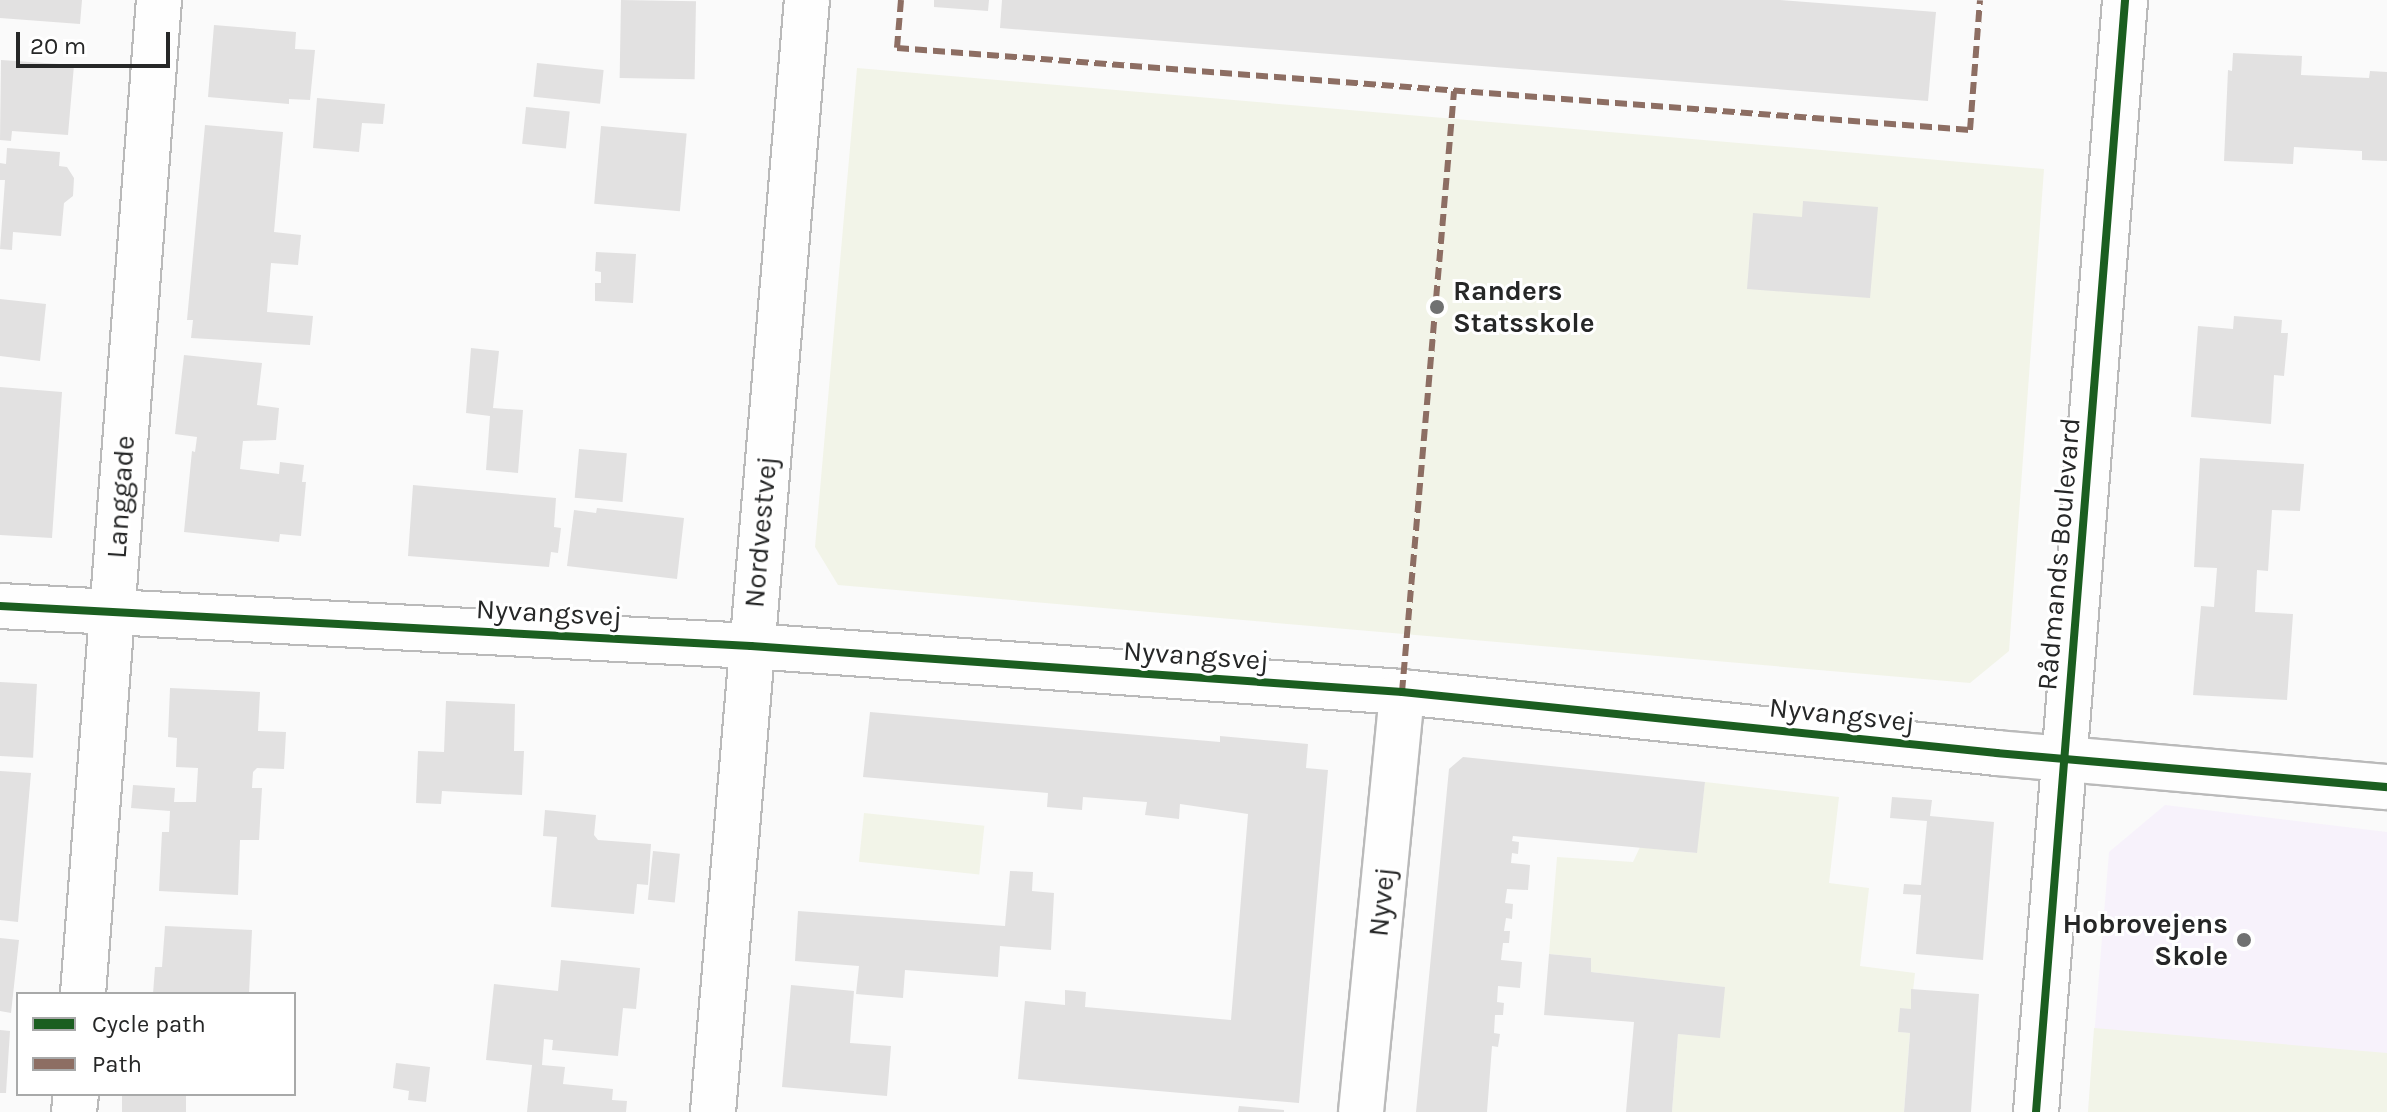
<!DOCTYPE html>
<meta charset="utf-8">
<style>
body{margin:0}
#map{position:relative;width:2387px;height:1112px;overflow:hidden;background:#fafafa;font-family:Karla,sans-serif}
div>[style]{position:absolute}
[style*='--x']{left:calc(var(--x)*1px);top:calc(var(--y)*1px);width:calc(var(--w)*1px);rotate:calc(var(--a)*1deg)}
.education>*{inset:0;background:#f7f2fb}
.green>*{inset:0;background:#f2f4e8;transform-origin:0 0}
.building>*{inset:0;background:#e2e1e1;transform-origin:0 0}
.roads{filter:drop-shadow(2px 0 #bababa) drop-shadow(-2px 0 #bababa) drop-shadow(0 2px #bababa) drop-shadow(0 -2px #bababa)}
.minor>*{height:44px;margin:-22px;padding:0 22px;transform-origin:22px;border-radius:22px;background:#fefefe}
.tertiary>*{height:44px;margin:-22px;padding:0 22px;transform-origin:22px;border-radius:22px;background:#fefefe}
.quiet>*{height:6px;margin-top:-3px;transform-origin:0;background:repeating-linear-gradient(90deg,#8d6e63 0 12px,transparent 0 18px)}
.cycleway>*{height:8px;margin:-4px;padding:0 4px;transform-origin:4px;border-radius:4px;background:#1b5e20}
.dots>*{width:22px;height:22px;translate:-50% -50%;box-sizing:border-box;border:4px solid #fff;border-radius:50%}
span{translate:-50% -50%;white-space:nowrap;text-align:center;line-height:1.15;-webkit-text-stroke:6px #fff;paint-order:stroke}
.poi-label{font-size:28px;color:#262727;font-weight:700}
.left{translate:0 -50%;text-align:left}
.right{translate:-100% -50%;text-align:right}
.street-label{font-size:28px;color:#262727}
.legend{position:absolute;left:16px;top:992px;width:280px;height:104px;box-sizing:border-box;background:#fff;border:2px solid #a8a9a9;margin:0;padding:10px 14px;list-style:none;font-size:24px;color:#262727}
.legend li{display:flex;align-items:center;gap:16px;height:40px}
.legend b{width:40px;border:2px solid #a8a9a9}
.scale{position:absolute;left:16px;top:32px;width:154px;height:36px;box-sizing:border-box;border:4px solid #262727;border-top:0;padding-left:10px;font-size:24px;line-height:28px;white-space:nowrap;color:#262727;-webkit-text-stroke:6px #fff;paint-order:stroke}
</style>
<div id="map">
<div class="education">
<div style="clip-path:polygon(2165px 805px,2387px 832px,2387px 1112px,2088px 1112px,2109px 852px)"></div>
</div>
<div class="green">
<div style="clip-path:polygon(857px 68px,2044px 169px,2009px 651px,1970px 683px,838px 585px,815px 547px)"></div>
<div style="clip-path:polygon(1705px 782px,1839px 797px,1829px 883px,1869px 888px,1860px 966px,1915px 973px,1911px 1009px,1899px 1032px,1910px 1033px,1904px 1112px,1672px 1112px,1678px 1034px,1720px 1037px,1724px 987px,1591px 972px,1591px 958px,1549px 954px,1557px 857px,1633px 862px,1640px 847px,1696px 853px)"></div>
<div style="left:864px;top:813px;width:121px;height:49px;rotate:6deg"></div>
<div style="clip-path:polygon(2094px 1028px,2387px 1053px,2387px 1112px,2088px 1112px)"></div>
</div>
<div class="building">
<div style="clip-path:polygon(0 0,82px 0,80px 24px,0 18px)"></div>
<div style="left:621px;top:0;width:75px;height:78px;rotate:1deg"></div>
<div style="clip-path:polygon(934px 0,989px 0,988px 11px,934px 7px)"></div>
<div style="clip-path:polygon(1002px 0,1780px 0,1936px 12px,1928px 101px,1000px 28px)"></div>
<div style="clip-path:polygon(214px 25px,296px 32px,295px 49px,315px 50px,310px 100px,289px 99px,289px 104px,208px 97px)"></div>
<div style="clip-path:polygon(2233px 53px,2302px 56px,2301px 75px,2369px 78px,2370px 71px,2387px 72px,2387px 161px,2362px 160px,2362px 151px,2294px 147px,2293px 164px,2224px 161px,2228px 70px,2232px 71px)"></div>
<div style="clip-path:polygon(1px 60px,74px 65px,68px 135px,12px 131px,11px 141px,0 140px)"></div>
<div style="left:537px;top:63px;width:67px;height:34px;rotate:6deg"></div>
<div style="clip-path:polygon(317px 98px,385px 104px,383px 124px,362px 123px,359px 152px,313px 148px)"></div>
<div style="left:526px;top:107px;width:44px;height:37px;rotate:6deg"></div>
<div style="clip-path:polygon(205px 125px,283px 132px,274px 232px,301px 235px,298px 265px,271px 263px,267px 312px,313px 316px,310px 345px,191px 338px,193px 320px,187px 320px)"></div>
<div style="left:601px;top:126px;width:86px;height:78px;rotate:5deg"></div>
<div style="clip-path:polygon(7px 148px,60px 152px,59px 166px,67px 167px,74px 178px,73px 196px,64px 203px,61px 236px,13px 232px,12px 250px,0 249px,5px 180px,0 180px,0 163px,6px 164px)"></div>
<div style="clip-path:polygon(1803px 201px,1878px 207px,1870px 298px,1747px 289px,1753px 213px,1802px 217px)"></div>
<div style="clip-path:polygon(596px 252px,636px 254px,633px 303px,595px 301px,595px 283px,601px 283px,601px 272px,595px 271px)"></div>
<div style="clip-path:polygon(0 299px,46px 304px,40px 361px,0 356px)"></div>
<div style="clip-path:polygon(2234px 316px,2282px 320px,2281px 333px,2288px 333px,2284px 376px,2274px 375px,2271px 424px,2191px 417px,2198px 326px,2233px 329px)"></div>
<div style="clip-path:polygon(471px 348px,499px 351px,493px 408px,523px 410px,518px 473px,486px 470px,490px 416px,466px 413px)"></div>
<div style="clip-path:polygon(184px 355px,262px 363px,257px 405px,279px 408px,276px 440px,243px 441px,240px 469px,279px 474px,280px 462px,304px 465px,302px 482px,306px 482px,301px 536px,280px 534px,279px 542px,184px 532px,192px 451px,195px 452px,197px 437px,175px 434px)"></div>
<div style="clip-path:polygon(0 387px,62px 392px,52px 538px,0 535px)"></div>
<div style="left:579px;top:449px;width:48px;height:49px;rotate:5deg"></div>
<div style="clip-path:polygon(2200px 458px,2304px 464px,2300px 511px,2272px 510px,2268px 571px,2257px 570px,2255px 612px,2293px 614px,2287px 700px,2193px 695px,2201px 606px,2214px 607px,2217px 568px,2194px 567px)"></div>
<div style="clip-path:polygon(413px 485px,556px 498px,554px 527px,561px 528px,558px 553px,551px 552px,549px 567px,408px 556px)"></div>
<div style="clip-path:polygon(597px 508px,684px 518px,677px 579px,567px 566px,574px 510px,596px 513px)"></div>
<div style="left:0;top:682px;width:37px;height:74px;rotate:3deg"></div>
<div style="clip-path:polygon(170px 688px,260px 692px,258px 731px,286px 732px,284px 769px,257px 768px,253px 772px,252px 788px,262px 788px,259px 840px,240px 840px,238px 895px,159px 891px,162px 832px,169px 832px,170px 811px,131px 808px,133px 785px,175px 788px,174px 802px,196px 802px,198px 768px,176px 767px,177px 738px,168px 737px)"></div>
<div style="clip-path:polygon(446px 701px,515px 704px,514px 751px,524px 751px,522px 795px,442px 791px,441px 804px,416px 803px,418px 751px,444px 752px)"></div>
<div style="clip-path:polygon(870px 712px,1220px 742px,1220px 736px,1308px 744px,1306px 768px,1328px 770px,1299px 1103px,1018px 1079px,1025px 1001px,1065px 1005px,1065px 990px,1086px 992px,1085px 1007px,1231px 1020px,1248px 814px,1180px 804px,1179px 819px,1145px 815px,1147px 802px,1083px 797px,1082px 810px,1047px 807px,1048px 793px,863px 777px)"></div>
<div style="clip-path:polygon(1463px 757px,1705px 782px,1697px 853px,1513px 836px,1512px 841px,1519px 842px,1518px 854px,1512px 853px,1511px 863px,1530px 865px,1528px 890px,1507px 889px,1505px 903px,1513px 904px,1512px 919px,1506px 918px,1504px 931px,1510px 931px,1509px 943px,1503px 943px,1501px 960px,1522px 962px,1520px 988px,1498px 986px,1497px 1002px,1504px 1003px,1503px 1015px,1495px 1015px,1494px 1033px,1500px 1034px,1498px 1047px,1492px 1046px,1487px 1112px,1416px 1112px,1449px 769px)"></div>
<div style="clip-path:polygon(0 771px,31px 773px,18px 922px,0 920px)"></div>
<div style="clip-path:polygon(1892px 797px,1932px 800px,1930px 816px,1994px 822px,1983px 960px,1916px 954px,1921px 895px,1903px 894px,1904px 884px,1921px 885px,1927px 821px,1890px 818px)"></div>
<div style="clip-path:polygon(545px 810px,596px 815px,594px 835px,598px 840px,651px 844px,648px 885px,637px 884px,634px 914px,551px 907px,557px 837px,543px 836px)"></div>
<div style="left:653px;top:851px;width:27px;height:49px;rotate:6deg"></div>
<div style="clip-path:polygon(1010px 871px,1033px 872px,1032px 891px,1054px 893px,1051px 950px,1000px 946px,998px 977px,905px 970px,903px 998px,856px 994px,859px 966px,795px 961px,798px 911px,1005px 926px)"></div>
<div style="clip-path:polygon(165px 926px,252px 930px,249px 994px,153px 994px,155px 967px,162px 967px)"></div>
<div style="clip-path:polygon(0 938px,19px 940px,11px 1013px,0 1011px)"></div>
<div style="clip-path:polygon(1549px 954px,1591px 958px,1591px 972px,1725px 987px,1720px 1038px,1678px 1034px,1672px 1112px,1626px 1112px,1634px 1022px,1544px 1015px)"></div>
<div style="clip-path:polygon(561px 960px,640px 968px,636px 1009px,623px 1008px,618px 1056px,552px 1050px,553px 1040px,544px 1039px,542px 1065px,565px 1067px,563px 1084px,613px 1089px,612px 1100px,627px 1101px,626px 1112px,527px 1112px,532px 1065px,486px 1060px,494px 984px,558px 991px)"></div>
<div style="clip-path:polygon(791px 985px,854px 991px,850px 1043px,891px 1046px,887px 1096px,782px 1087px)"></div>
<div style="clip-path:polygon(1911px 989px,1979px 994px,1971px 1112px,1904px 1112px,1910px 1033px,1898px 1032px,1900px 1008px,1911px 1009px)"></div>
<div style="clip-path:polygon(0 1030px,10px 1031px,6px 1093px,0 1093px)"></div>
<div style="clip-path:polygon(396px 1063px,430px 1067px,426px 1102px,408px 1100px,409px 1091px,393px 1088px)"></div>
<div style="left:122px;top:1094px;width:64px;height:18px"></div>
<div style="clip-path:polygon(1239px 1106px,1284px 1110px,1284px 1112px,1238px 1112px)"></div>
</div>
<div class="roads">
<div class="minor">
<div style="--x:0;--y:606;--w:752;--a:3.05"></div>
<div style="--x:751;--y:646;--w:653;--a:4.04"></div>
<div style="--x:1402;--y:692;--w:598;--a:5.85"></div>
<div style="--x:1997;--y:753;--w:391;--a:5"></div>
<div style="--x:83;--y:994;--w:997;--a:-85.63"></div>
<div style="--x:74;--y:1112;--w:18;--a:-84"></div>
<div style="--x:713;--y:1112;--w:1116;--a:-85.17"></div>
<div style="--x:1361;--y:1112;--w:422;--a:-84.4"></div>
</div>
<div class="tertiary">
<div style="--x:2036;--y:1112;--w:1116;--a:-85.42"></div>
</div>
</div>
<div class="quiet">
<div style="--x:901;--y:0;--w:48;--a:94.8"></div>
<div style="--x:897;--y:48;--w:1076;--a:4.37"></div>
<div style="--x:1970;--y:130;--w:130;--a:-85.6"></div>
<div style="--x:1402;--y:692;--w:603;--a:-85.05"></div>
</div>
<div class="cycleway">
<div style="--x:0;--y:606;--w:752;--a:3.05"></div>
<div style="--x:751;--y:646;--w:653;--a:4.04"></div>
<div style="--x:1402;--y:692;--w:598;--a:5.85"></div>
<div style="--x:1997;--y:753;--w:391;--a:5"></div>
<div style="--x:2036;--y:1112;--w:1116;--a:-85.42"></div>
</div>
<div class="dots">
<div style="left:1437px;top:307px;background:#707171"></div>
<div style="left:2244px;top:940px;background:#707171"></div>
</div>
<div class="poi-label">
<span class="left" style="left:1453px;top:307px">Randers<br>Statsskole</span>
<span class="right" style="left:2228px;top:940px">Hobrovejens<br>Skole</span>
</div>
<div class="street-label">
<span style="left:121px;top:497px;rotate:-86deg">Langgade</span>
<span style="left:761px;top:532px;rotate:-85deg">Nordvestvej</span>
<span style="left:2059px;top:554px;rotate:-85deg">Rådmands Boulevard</span>
<span style="left:549px;top:613px;rotate:3deg">Nyvangsvej</span>
<span style="left:1196px;top:656px;rotate:4deg">Nyvangsvej</span>
<span style="left:1842px;top:715px;rotate:6deg">Nyvangsvej</span>
<span style="left:1382px;top:902px;rotate:-84deg">Nyvej</span>
</div>
<ul class="legend">
<li><b style="height:10px;background:#1b5e20"></b>Cycle path</li>
<li><b style="height:10px;background:#8d6e63"></b>Path</li>
</ul>
<div class="scale">20 m</div>
</div>
